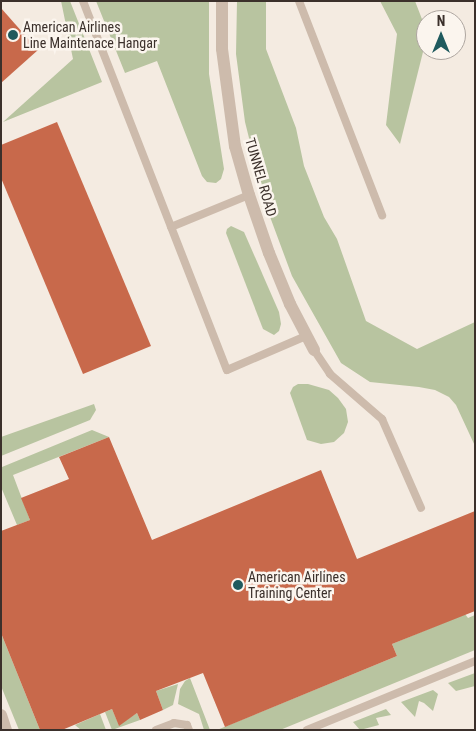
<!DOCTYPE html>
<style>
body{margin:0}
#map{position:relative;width:476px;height:731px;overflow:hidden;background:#f4ebe1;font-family:"Roboto Condensed",sans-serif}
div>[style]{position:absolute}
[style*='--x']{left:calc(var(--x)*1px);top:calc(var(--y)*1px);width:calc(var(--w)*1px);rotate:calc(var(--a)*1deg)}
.green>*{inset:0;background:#b8c4a0}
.building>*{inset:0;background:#c8694b}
.lane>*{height:8px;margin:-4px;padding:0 4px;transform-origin:4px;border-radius:4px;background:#cdbbac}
.street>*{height:12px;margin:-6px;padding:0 6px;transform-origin:6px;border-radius:6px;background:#cdbbac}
.dots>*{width:14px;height:14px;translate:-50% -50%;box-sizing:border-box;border:2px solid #fbf5ee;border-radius:50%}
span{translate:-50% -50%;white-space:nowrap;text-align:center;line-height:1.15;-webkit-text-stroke:5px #fbf5ee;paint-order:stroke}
.poi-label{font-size:14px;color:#3b302b}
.left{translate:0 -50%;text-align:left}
.street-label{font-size:14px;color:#3b302b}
.frame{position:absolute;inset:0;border:2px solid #3b302b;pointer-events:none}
.north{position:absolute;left:416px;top:10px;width:50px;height:50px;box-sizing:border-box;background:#fbf5ee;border:1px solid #aea6a0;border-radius:50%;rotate:0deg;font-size:14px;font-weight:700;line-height:20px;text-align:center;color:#3b302b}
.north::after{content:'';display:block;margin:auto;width:18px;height:22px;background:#1f5a5e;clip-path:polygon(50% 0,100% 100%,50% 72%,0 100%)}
</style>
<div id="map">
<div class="green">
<div style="clip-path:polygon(61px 1px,70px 1px,102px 82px,3px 122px,73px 59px)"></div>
<div style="clip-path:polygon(96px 1px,209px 1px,209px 74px,224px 169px,221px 179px,216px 183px,207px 182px,202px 176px,157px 61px,125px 73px)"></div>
<div style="clip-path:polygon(237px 1px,266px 1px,266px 49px,296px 128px,304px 166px,324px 217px,337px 239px,366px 321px,417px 349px,475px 322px,475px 446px,456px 405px,449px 397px,435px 390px,419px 387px,370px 382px,341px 363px,292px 276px,266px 206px,245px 122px,236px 54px)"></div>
<div style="clip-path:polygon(380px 1px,415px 1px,425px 27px,423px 52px,400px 144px,386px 125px,397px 34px)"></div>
<div style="clip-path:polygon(231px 226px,244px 232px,279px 312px,281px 324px,279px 331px,274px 335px,263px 329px,226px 233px,227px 229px)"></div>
<div style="clip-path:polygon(298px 384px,308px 384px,329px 390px,338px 398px,346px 409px,348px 422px,344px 433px,334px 442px,321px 444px,307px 440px,290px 393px,293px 387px)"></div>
<div style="clip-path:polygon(94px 404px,96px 410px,90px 420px,1px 456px,1px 437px)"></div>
<div style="clip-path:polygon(92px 430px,109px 437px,13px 475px,30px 520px,17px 525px,1px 487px,2px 467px)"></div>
<div style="clip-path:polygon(465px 614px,468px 618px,475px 615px,475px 650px,280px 730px,217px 730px,397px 656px,392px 644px)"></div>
<div style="clip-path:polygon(1px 633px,40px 730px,19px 730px,1px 686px)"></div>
<div style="clip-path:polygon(475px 673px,475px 686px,456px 691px,448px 683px)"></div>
<div style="clip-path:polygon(190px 678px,210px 730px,204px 730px,199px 714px,178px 704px,180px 689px,185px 681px)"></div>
<div style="clip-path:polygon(178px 684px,173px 705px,163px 710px,156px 691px)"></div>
<div style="clip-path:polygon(433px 690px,438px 694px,433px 711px,424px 703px,419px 701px,415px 717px,401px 702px)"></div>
<div style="clip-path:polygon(112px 709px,119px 725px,137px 713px,140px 720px,112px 730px,105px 712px)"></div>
<div style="clip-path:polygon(386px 709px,391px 715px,376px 718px,379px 725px,360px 730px,353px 722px)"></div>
<div style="clip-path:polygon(100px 714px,106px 730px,81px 730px,75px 725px)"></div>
</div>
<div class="building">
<div style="clip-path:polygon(1px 8px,38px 50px,1px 83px)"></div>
<div style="clip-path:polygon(57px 122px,151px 346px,83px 374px,1px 178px,1px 145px)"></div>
<div style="clip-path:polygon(109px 437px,152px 540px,321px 470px,357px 559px,475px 511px,475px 611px,392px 644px,397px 656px,225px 727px,203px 673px,156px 691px,163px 710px,140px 720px,137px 713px,119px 726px,112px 709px,62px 730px,40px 730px,1px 633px,1px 531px,30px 520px,21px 498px,69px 479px,59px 457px)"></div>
</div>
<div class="lane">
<div style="--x:83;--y:1;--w:396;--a:68.7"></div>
<div style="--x:227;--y:370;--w:86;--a:-23.3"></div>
<div style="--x:299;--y:1;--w:230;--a:68.8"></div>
<div style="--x:171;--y:227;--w:84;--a:-22.3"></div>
<div style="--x:314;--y:350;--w:29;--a:56"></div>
<div style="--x:330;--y:374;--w:69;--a:40.9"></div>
<div style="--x:382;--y:419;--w:97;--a:66.3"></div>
<div style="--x:156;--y:730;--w:19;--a:-21"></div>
<div style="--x:174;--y:723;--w:13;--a:9"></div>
<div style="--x:187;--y:725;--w:5;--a:68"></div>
<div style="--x:307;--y:730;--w:182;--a:-22.3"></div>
</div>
<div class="street">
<div style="--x:222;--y:1;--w:48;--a:90"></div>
<div style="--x:222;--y:49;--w:98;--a:82.4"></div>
<div style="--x:235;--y:146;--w:51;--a:74.1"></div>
<div style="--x:249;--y:195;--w:61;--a:71"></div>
<div style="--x:269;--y:253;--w:55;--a:67.6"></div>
<div style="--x:290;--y:304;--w:52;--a:62.4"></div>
<div style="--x:1;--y:715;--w:16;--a:72"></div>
</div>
<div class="dots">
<div style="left:13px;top:35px;background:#1f5a5e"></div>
<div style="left:238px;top:585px;background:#1f5a5e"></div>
</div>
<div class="poi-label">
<span class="left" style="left:23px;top:35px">American Airlines<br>Line Maintenace Hangar</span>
<span class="left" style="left:248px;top:585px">American Airlines<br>Training Center</span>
</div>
<div class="street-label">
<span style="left:261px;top:177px;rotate:74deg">TUNNEL ROAD</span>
</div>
<div class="frame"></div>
<div class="north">N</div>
</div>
